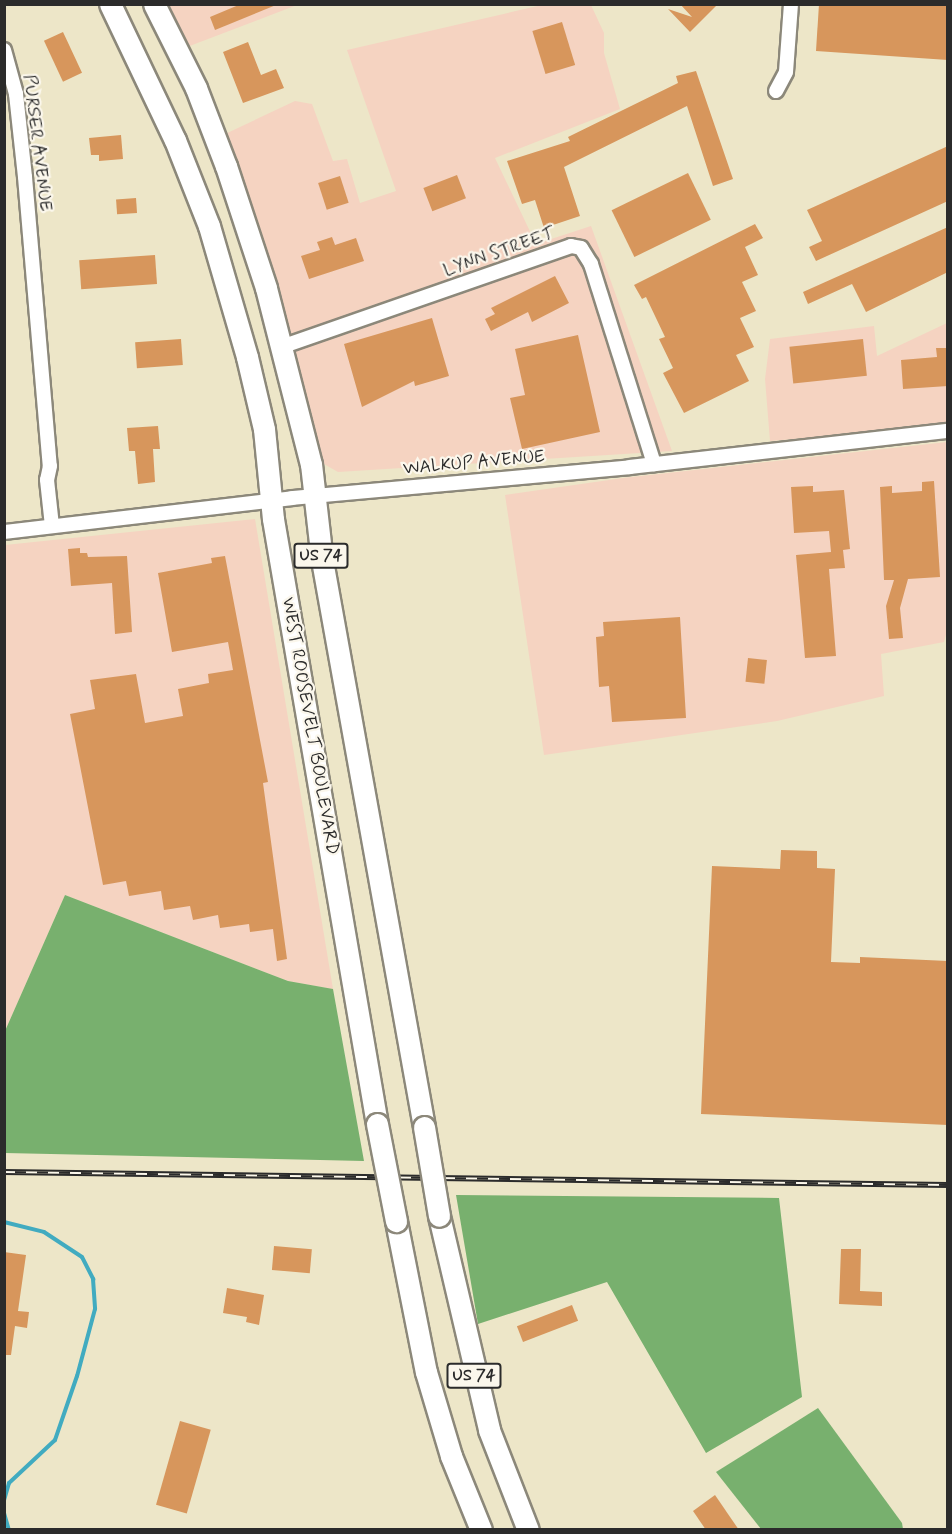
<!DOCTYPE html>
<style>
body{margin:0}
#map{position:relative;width:952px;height:1534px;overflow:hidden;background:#ede6c8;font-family:Mynerve,sans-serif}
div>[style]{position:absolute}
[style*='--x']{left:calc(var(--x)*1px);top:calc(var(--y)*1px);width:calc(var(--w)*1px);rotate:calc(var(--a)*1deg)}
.built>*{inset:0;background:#f5d3c1}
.forest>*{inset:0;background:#78b06e}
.stream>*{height:4px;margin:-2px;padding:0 2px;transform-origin:2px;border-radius:2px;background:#41abc0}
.building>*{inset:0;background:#d7965c;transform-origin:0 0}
.roads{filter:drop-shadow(2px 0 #8c887a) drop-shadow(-2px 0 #8c887a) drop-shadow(0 2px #8c887a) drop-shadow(0 -2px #8c887a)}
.minor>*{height:14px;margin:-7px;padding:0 7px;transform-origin:7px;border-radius:7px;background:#fff}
.highway>*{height:21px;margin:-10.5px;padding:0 10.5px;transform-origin:10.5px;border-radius:10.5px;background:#fff}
.rail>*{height:6px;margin-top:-3px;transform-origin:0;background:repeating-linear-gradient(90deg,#fbf7ec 0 11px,#2b2b2b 0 22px);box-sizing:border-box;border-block:2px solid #2b2b2b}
.bridges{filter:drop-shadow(2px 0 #8c887a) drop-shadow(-2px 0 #8c887a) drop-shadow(0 2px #8c887a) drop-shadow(0 -2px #8c887a)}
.highway-bridge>*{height:21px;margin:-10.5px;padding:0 10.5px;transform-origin:10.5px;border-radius:10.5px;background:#fff}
span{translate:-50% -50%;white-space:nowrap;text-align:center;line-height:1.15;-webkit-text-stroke:4.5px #fbf7ec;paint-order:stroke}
.shield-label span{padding:2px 4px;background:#fbf7ec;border:2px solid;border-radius:4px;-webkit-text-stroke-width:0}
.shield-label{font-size:16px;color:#2b2b2b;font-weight:700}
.street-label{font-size:18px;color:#2b2b2b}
.frame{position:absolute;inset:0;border:6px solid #2b2b2b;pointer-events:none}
</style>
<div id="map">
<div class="built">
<div style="clip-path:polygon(168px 5px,297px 5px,187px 47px)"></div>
<div style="clip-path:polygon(542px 5px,591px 5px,604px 33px,604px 53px,620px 109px,495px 158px,536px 244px,591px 226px,672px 451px,338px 472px,317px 460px,297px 366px,223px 135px,295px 101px,312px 104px,333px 161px,347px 159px,360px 203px,396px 191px,347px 50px)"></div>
<div style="clip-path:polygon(947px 323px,947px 426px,770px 441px,765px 379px,770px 339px,874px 326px,877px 356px)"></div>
<div style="clip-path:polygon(947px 442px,948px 627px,944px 642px,881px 654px,884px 696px,777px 721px,544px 755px,505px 495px,623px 478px)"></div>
<div style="clip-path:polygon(255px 519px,333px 989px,288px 981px,65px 895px,5px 1031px,5px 545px)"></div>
</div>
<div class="forest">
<div style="clip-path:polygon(65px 895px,288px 981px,333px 989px,364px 1161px,5px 1153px,5px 1031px)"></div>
<div style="clip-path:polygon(456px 1195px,779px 1198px,802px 1397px,706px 1453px,607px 1282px,478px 1324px)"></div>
<div style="clip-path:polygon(818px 1408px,902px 1523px,903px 1529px,761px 1529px,716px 1472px)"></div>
</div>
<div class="stream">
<div style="--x:4;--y:1222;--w:41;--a:14"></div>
<div style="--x:44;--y:1232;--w:45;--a:33.3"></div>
<div style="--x:82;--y:1257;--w:25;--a:63"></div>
<div style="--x:93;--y:1279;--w:30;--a:86"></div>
<div style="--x:95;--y:1309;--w:69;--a:105"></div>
<div style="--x:77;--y:1376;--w:68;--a:109"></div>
<div style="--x:55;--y:1440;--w:63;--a:136.9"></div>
<div style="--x:9;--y:1483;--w:18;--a:106"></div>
<div style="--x:4;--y:1513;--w:18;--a:74"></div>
</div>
<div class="building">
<div style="clip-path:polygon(241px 4px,276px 5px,215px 30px,210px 17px)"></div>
<div style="clip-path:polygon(680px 4px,718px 4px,690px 32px,668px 9px,692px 17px)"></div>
<div style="clip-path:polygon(819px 4px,948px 4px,948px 60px,816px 51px)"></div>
<div style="left:562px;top:22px;width:45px;height:31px;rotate:73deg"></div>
<div style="left:63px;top:32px;width:45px;height:21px;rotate:65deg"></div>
<div style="clip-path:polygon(248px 42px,261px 75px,276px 69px,284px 88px,243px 103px,223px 52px)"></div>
<div style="clip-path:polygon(696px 71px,733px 179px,713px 186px,687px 106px,564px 167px,580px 216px,544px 228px,535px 200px,522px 204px,507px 161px,570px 141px,568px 137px,678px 83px,676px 76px)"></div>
<div style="clip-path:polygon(121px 135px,123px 159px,99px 161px,99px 155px,91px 155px,89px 138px)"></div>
<div style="clip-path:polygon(948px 146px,948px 201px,816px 261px,809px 247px,822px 241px,807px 210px)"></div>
<div style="left:688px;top:173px;width:52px;height:85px;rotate:64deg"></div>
<div style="left:457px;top:175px;width:25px;height:36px;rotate:69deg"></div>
<div style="left:340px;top:176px;width:28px;height:23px;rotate:72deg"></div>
<div style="left:136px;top:198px;width:15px;height:20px;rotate:86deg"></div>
<div style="clip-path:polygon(755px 224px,763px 238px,745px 247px,758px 275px,742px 282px,756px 311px,740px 318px,754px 347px,736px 355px,749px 381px,684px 413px,663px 373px,673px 368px,659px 339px,665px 337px,646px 297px,642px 299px,634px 285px)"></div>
<div style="clip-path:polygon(948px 227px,948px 272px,866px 312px,852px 284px,808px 304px,803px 292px)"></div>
<div style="clip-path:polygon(332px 237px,335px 245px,356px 238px,364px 261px,309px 279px,301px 256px,320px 250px,317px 242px)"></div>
<div style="left:155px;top:255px;width:29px;height:76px;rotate:86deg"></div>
<div style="clip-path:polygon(555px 276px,569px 303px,532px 322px,528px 312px,491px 331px,485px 319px,495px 314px,491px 308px)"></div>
<div style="clip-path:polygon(432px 318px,449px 376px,415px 386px,414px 381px,362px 407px,344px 344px)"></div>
<div style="clip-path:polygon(578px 335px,600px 432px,522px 449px,510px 398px,525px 395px,515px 349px)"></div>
<div style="left:181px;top:339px;width:26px;height:46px;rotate:86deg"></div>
<div style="left:863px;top:339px;width:37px;height:74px;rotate:84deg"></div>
<div style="clip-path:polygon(936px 348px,948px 348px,948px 386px,903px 389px,901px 360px,937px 357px)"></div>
<div style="clip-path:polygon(158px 426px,160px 449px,153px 449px,155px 482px,138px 484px,135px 451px,129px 451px,127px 428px)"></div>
<div style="clip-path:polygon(934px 481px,940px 577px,908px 579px,900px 608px,903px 638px,889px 639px,886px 606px,894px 580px,884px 580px,880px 487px,892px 486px,892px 493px,922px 491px,922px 482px)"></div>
<div style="clip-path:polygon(813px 486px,813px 492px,844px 490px,850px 549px,843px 550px,845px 568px,829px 569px,836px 656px,805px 658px,796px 555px,831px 552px,829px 531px,794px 533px,791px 487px)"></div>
<div style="clip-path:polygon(80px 548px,80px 553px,87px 553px,88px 557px,127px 556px,132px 632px,115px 634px,112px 583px,71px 586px,68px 549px)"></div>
<div style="clip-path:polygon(225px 556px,268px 782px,263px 783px,287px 959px,277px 961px,273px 929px,250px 932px,249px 924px,220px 928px,218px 915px,193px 920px,190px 906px,164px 910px,161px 891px,129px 896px,126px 881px,103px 885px,70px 714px,95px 709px,90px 680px,136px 674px,145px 723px,183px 716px,178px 689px,209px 683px,208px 674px,233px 670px,228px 642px,172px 652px,158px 573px,212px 563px,211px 558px)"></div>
<div style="clip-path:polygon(680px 617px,686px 718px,612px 722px,609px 686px,599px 687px,596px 637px,604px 636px,603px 622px)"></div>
<div style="left:748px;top:658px;width:19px;height:24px;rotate:6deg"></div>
<div style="clip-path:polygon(781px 850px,817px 851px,817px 868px,835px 869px,831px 962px,860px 963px,860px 957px,948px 961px,948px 1125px,701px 1114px,712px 866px,780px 869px)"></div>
<div style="left:274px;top:1246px;width:38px;height:24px;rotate:5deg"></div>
<div style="clip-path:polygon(841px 1249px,861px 1249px,860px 1291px,882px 1292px,882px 1306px,839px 1304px)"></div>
<div style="clip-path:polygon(4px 1252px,26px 1255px,18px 1311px,29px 1312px,27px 1328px,15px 1326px,11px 1355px,4px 1355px)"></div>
<div style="clip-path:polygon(227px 1288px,264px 1295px,259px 1325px,246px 1322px,247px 1317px,223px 1313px)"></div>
<div style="left:572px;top:1305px;width:17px;height:59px;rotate:69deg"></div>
<div style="left:180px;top:1421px;width:32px;height:87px;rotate:16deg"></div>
<div style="clip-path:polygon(715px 1495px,739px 1530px,706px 1530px,693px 1511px)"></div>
</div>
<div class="roads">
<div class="minor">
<div style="--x:4;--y:50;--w:46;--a:74.7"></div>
<div style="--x:16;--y:94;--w:83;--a:83.8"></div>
<div style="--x:25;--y:177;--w:290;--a:85.1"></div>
<div style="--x:50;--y:466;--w:14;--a:102"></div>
<div style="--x:47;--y:480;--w:46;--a:83.8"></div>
<div style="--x:776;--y:91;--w:21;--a:-62"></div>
<div style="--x:786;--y:72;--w:68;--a:-85.8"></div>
<div style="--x:281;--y:347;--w:307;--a:-19.2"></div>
<div style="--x:571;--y:246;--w:10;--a:11"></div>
<div style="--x:581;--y:248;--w:19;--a:58"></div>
<div style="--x:591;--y:264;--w:210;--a:72.5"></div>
<div style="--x:4;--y:532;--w:290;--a:-6.7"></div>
<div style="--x:292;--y:498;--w:339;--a:-5.2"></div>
<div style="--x:630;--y:467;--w:320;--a:-6.5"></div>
</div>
<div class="highway">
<div style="--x:110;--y:4;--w:151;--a:64.5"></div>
<div style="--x:175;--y:140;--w:92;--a:68.4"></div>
<div style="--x:209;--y:226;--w:136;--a:73.8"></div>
<div style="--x:247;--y:357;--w:74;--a:76.7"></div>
<div style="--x:264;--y:429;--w:90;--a:84.3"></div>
<div style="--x:273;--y:519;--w:614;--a:80.25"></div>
<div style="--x:154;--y:4;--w:94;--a:63.4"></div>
<div style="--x:196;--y:88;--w:84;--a:69"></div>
<div style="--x:226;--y:166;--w:128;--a:71.8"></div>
<div style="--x:266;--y:288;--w:182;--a:75.7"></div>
<div style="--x:311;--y:464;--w:97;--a:83.5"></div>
<div style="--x:322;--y:560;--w:576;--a:79.8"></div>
<div style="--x:439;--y:1216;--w:220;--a:76.8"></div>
<div style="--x:489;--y:1430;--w:107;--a:68.7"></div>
<div style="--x:396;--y:1221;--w:154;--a:78.8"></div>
<div style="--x:426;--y:1372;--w:88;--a:73.4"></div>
<div style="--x:451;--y:1456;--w:80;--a:67.9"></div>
</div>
</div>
<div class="rail">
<div style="--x:4;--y:1172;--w:944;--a:0.79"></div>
</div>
<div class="bridges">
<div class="highway-bridge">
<div style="--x:377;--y:1124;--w:99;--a:78.9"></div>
<div style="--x:424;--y:1127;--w:90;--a:80.4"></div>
</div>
</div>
<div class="shield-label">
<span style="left:321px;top:556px">US 74</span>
<span style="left:474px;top:1376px">US 74</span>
</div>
<div class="street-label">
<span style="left:37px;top:143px;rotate:83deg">PURSER AVENUE</span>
<span style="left:499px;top:252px;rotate:-19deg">LYNN STREET</span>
<span style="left:474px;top:463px;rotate:-5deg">WALKUP AVENUE</span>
<span style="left:310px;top:726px;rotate:80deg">WEST ROOSEVELT BOULEVARD</span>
</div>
<div class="frame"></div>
</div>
